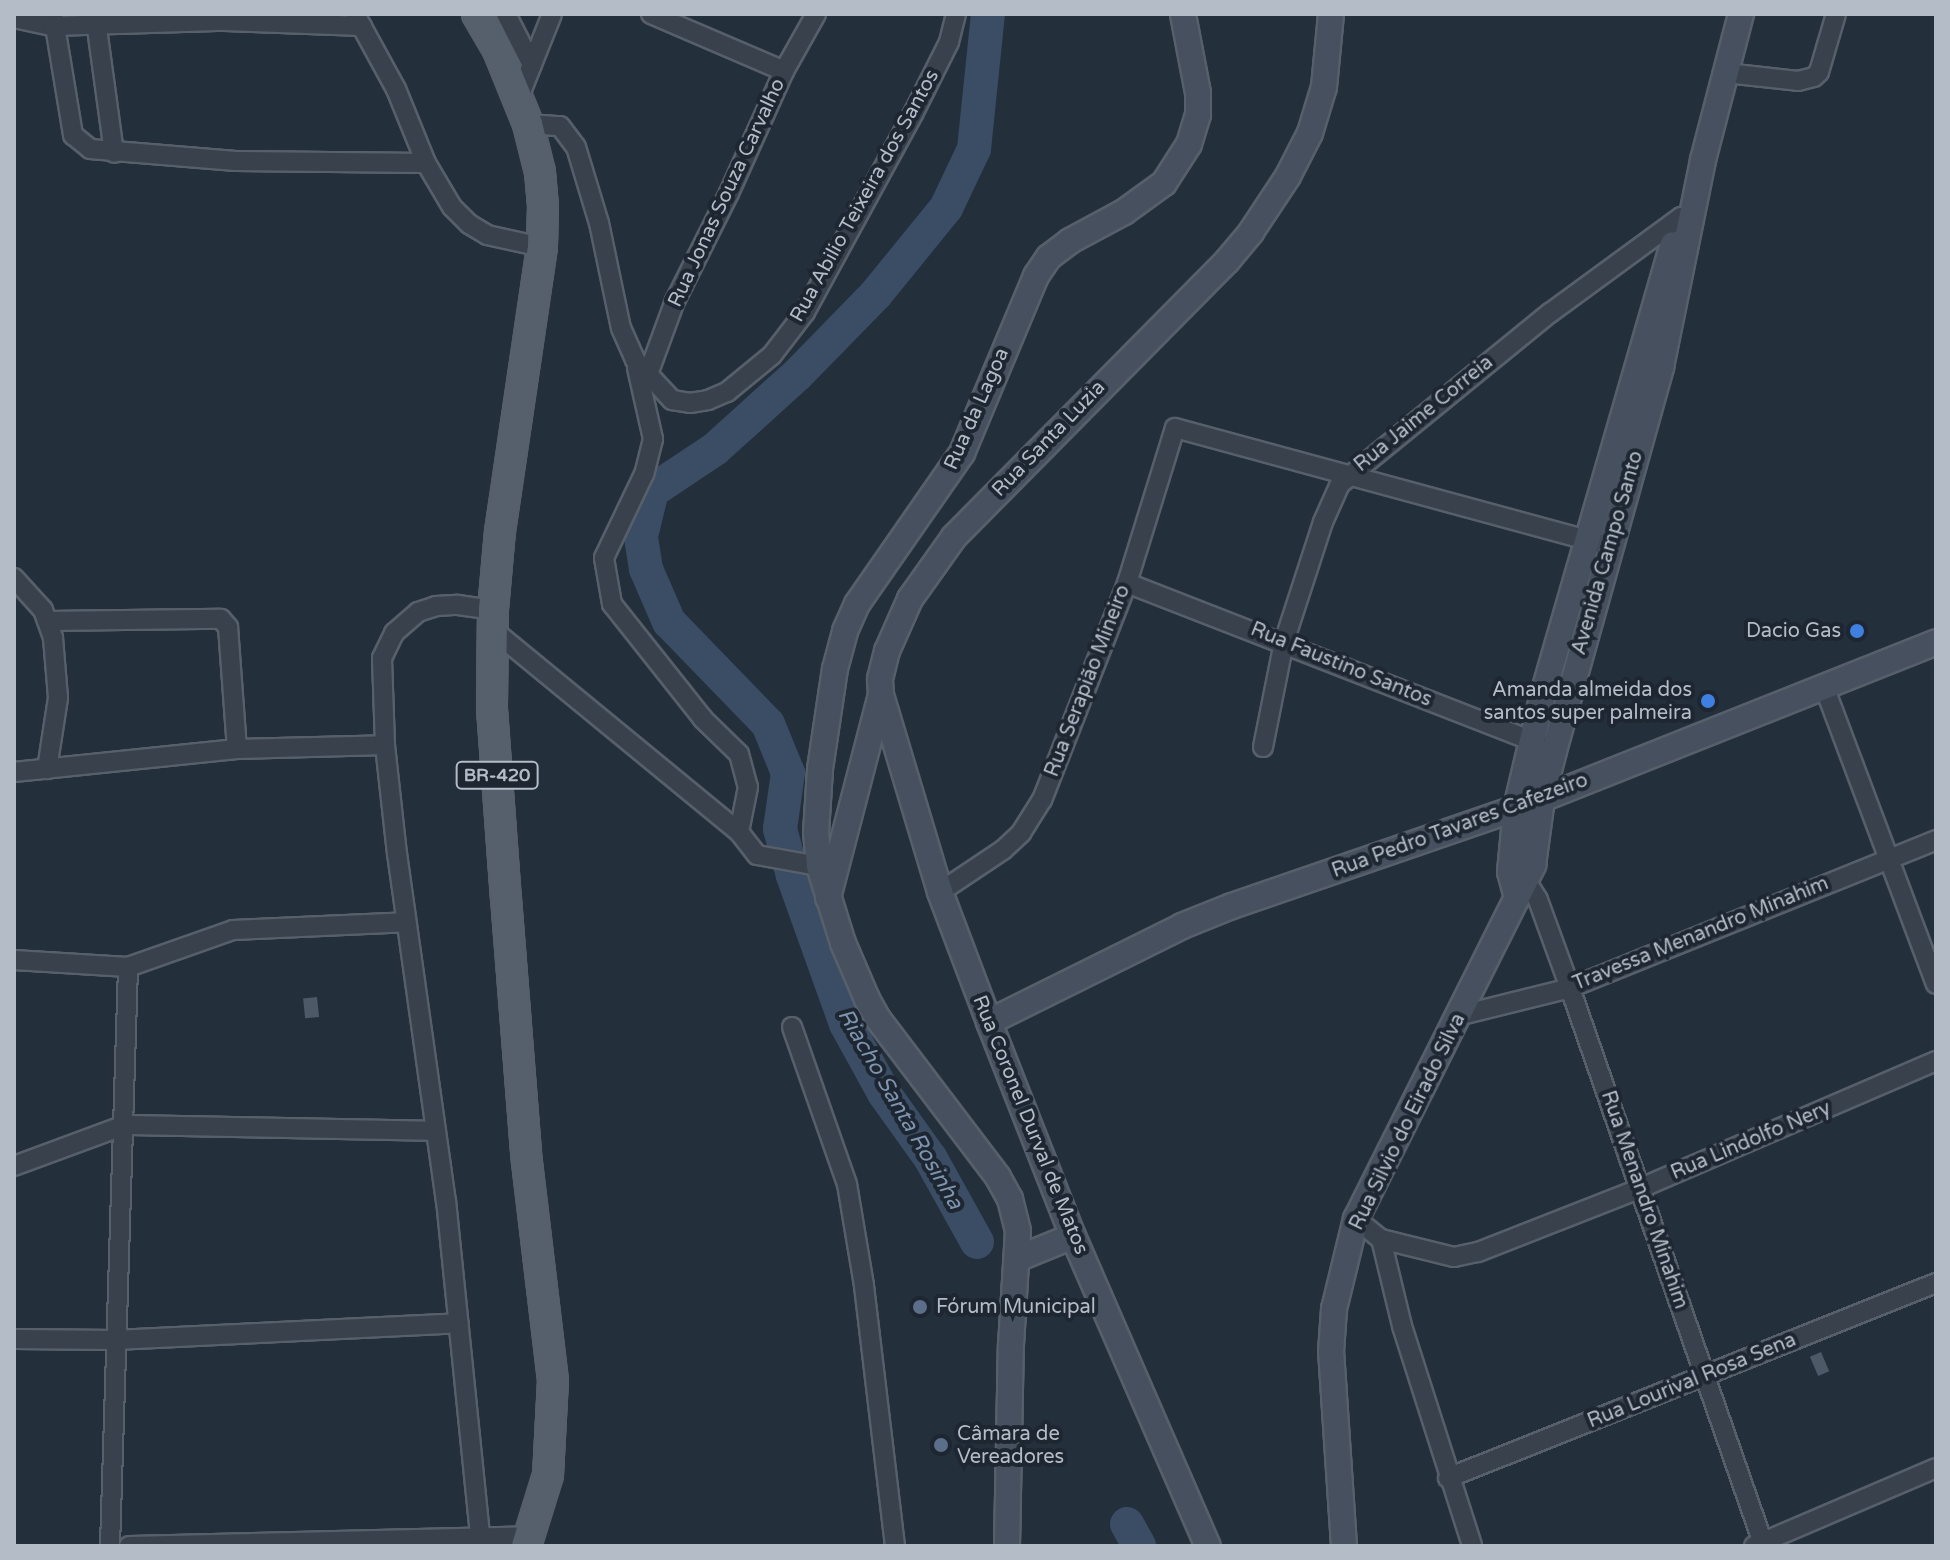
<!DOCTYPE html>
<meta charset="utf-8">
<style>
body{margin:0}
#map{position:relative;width:1950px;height:1560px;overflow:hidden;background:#242f3c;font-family:"Varela Round",sans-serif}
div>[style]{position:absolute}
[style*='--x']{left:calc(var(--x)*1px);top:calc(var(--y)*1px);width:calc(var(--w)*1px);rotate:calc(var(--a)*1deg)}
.river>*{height:34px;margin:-17px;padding:0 17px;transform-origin:17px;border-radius:17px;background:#3b4d64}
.building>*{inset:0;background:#4e5967;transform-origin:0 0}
.roads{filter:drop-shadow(2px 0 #565f6a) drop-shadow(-2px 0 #565f6a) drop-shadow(0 2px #565f6a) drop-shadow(0 -2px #565f6a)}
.street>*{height:18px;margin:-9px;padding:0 9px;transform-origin:9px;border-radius:9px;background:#38414c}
.secondary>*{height:24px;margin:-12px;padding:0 12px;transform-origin:12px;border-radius:12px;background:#46505f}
.primary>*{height:28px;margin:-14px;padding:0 14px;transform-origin:14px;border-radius:14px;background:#56606c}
.dots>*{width:22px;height:22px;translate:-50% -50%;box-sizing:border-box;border:4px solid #1d2631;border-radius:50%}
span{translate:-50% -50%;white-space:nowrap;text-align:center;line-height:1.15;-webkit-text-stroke:8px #1d2631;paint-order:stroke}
.shield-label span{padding:2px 6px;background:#1d2631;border:2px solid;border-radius:6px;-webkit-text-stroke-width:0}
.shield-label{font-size:18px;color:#b4bcc7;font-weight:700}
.street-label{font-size:20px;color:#b4bcc7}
.poi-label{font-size:20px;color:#b4bcc7}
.right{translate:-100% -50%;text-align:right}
.left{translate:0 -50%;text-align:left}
.water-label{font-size:22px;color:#7d93ae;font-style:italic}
.frame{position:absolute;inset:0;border:16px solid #b4bcc7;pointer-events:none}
</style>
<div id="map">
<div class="river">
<div style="--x:977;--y:1242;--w:95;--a:-119"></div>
<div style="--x:931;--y:1159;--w:81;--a:-125.5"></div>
<div style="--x:884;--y:1093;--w:79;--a:-118.8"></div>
<div style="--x:846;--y:1024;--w:157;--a:-109.7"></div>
<div style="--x:793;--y:876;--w:49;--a:-105.5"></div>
<div style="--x:780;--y:829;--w:57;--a:-81.9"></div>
<div style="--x:788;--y:773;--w:53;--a:-112.2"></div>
<div style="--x:768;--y:724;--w:142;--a:-134.1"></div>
<div style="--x:669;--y:622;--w:58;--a:-113.5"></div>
<div style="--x:646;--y:569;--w:33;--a:-99"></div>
<div style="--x:641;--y:536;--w:46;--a:-76.3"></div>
<div style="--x:652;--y:491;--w:76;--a:-33.7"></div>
<div style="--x:715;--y:449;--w:110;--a:-42.1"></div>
<div style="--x:797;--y:375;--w:113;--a:-45.7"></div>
<div style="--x:876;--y:294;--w:111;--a:-50.9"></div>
<div style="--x:946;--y:208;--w:65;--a:-64.6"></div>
<div style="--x:974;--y:149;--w:136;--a:-84.1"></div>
<div style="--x:1127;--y:1524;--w:25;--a:61"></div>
</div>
<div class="building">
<div style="left:317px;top:997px;width:20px;height:14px;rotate:84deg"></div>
<div style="left:1821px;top:1352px;width:21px;height:12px;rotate:67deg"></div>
</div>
<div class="roads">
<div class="street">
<div style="--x:53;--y:14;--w:123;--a:80.6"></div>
<div style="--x:73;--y:135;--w:22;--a:39"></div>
<div style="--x:90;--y:149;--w:146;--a:4.7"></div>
<div style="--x:236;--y:161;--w:190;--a:0.6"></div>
<div style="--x:95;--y:14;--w:140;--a:82.2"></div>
<div style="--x:506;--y:14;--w:57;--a:63"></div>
<div style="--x:651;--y:14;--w:145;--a:23.2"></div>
<div style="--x:356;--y:16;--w:83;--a:61.3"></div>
<div style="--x:396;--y:89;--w:80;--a:67.9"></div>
<div style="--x:426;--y:163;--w:51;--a:59.4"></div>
<div style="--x:452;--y:207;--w:24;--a:45"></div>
<div style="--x:469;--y:224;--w:21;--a:31"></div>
<div style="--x:487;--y:235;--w:56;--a:12.3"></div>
<div style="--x:14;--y:18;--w:39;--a:12"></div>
<div style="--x:52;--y:26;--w:173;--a:-1.7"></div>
<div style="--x:225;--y:21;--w:137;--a:2.1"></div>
<div style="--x:1726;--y:73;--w:72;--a:6.3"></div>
<div style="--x:1798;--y:81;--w:16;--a:-14"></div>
<div style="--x:1814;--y:77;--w:7;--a:-45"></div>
<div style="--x:1819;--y:72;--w:60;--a:-73.7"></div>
<div style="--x:519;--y:97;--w:89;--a:-68.3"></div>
<div style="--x:528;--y:124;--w:32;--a:4"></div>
<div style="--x:560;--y:126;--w:26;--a:53"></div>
<div style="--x:576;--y:147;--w:79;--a:73.2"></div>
<div style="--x:599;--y:223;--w:107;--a:78.2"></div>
<div style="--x:621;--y:328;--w:35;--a:66"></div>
<div style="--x:635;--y:360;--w:54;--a:47.2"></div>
<div style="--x:672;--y:400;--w:18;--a:9"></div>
<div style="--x:690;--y:403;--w:18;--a:-9"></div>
<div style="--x:708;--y:400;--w:21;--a:-23"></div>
<div style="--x:727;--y:392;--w:58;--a:-39.4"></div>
<div style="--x:772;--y:355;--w:54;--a:-52.5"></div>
<div style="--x:805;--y:312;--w:226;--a:-61.4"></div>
<div style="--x:913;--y:114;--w:80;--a:-63.4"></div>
<div style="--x:949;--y:42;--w:29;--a:-76"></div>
<div style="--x:637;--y:368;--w:73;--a:77.3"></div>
<div style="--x:653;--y:439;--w:36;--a:104"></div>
<div style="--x:644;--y:474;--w:93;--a:115.5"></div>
<div style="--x:604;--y:558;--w:47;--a:80.1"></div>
<div style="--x:612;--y:604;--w:147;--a:51.6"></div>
<div style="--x:703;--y:719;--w:50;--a:44.2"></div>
<div style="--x:739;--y:754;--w:34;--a:75"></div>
<div style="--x:748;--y:787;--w:46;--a:101.3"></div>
<div style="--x:647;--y:377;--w:81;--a:-69.8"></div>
<div style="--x:675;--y:301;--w:121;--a:-63.4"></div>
<div style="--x:729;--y:193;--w:134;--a:-65.7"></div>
<div style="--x:784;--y:71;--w:65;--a:-60.7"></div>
<div style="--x:14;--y:578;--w:43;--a:47.8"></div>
<div style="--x:43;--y:610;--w:30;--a:70"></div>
<div style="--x:53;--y:638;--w:60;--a:85.2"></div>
<div style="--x:58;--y:698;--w:72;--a:98.8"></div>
<div style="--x:1127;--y:583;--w:445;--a:21.3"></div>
<div style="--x:47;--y:621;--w:174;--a:-0.7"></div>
<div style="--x:221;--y:619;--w:11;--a:49"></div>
<div style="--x:228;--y:627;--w:122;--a:85.8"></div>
<div style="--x:493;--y:630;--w:318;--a:39.4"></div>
<div style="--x:739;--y:832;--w:29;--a:52"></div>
<div style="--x:757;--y:855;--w:63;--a:10.1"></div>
<div style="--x:1825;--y:689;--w:315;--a:69.4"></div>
<div style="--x:1263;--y:747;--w:107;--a:-78.7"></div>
<div style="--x:1284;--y:642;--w:126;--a:-72"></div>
<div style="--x:1323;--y:522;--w:42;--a:-65.9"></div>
<div style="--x:1340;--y:484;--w:271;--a:-39.2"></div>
<div style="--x:1550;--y:313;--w:162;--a:-36.2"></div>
<div style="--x:1681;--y:217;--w:13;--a:9"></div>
<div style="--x:14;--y:772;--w:224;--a:-5.9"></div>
<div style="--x:237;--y:749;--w:148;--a:-1.5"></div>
<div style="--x:1520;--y:871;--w:34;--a:58"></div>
<div style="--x:1538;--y:900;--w:94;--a:70"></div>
<div style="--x:1570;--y:988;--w:591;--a:70.83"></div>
<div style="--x:940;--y:892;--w:76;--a:-33.7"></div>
<div style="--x:1003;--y:850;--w:25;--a:-43"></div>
<div style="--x:1021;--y:833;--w:39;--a:-58"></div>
<div style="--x:1042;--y:800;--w:233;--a:-68.6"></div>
<div style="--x:1127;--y:583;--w:162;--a:-72.8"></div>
<div style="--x:1175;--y:428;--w:439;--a:15.2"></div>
<div style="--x:14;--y:960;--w:114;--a:3.5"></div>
<div style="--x:128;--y:967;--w:111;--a:-19.4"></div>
<div style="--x:233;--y:930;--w:173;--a:-2.6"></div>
<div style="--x:1461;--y:1015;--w:112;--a:-13.9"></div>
<div style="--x:1570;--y:988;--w:395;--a:-22"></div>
<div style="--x:792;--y:1027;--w:166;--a:70.7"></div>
<div style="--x:847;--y:1184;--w:103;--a:80.5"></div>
<div style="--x:864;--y:1286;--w:262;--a:83.2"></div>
<div style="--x:14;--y:1166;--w:118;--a:-20.3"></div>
<div style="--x:125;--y:1125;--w:309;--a:1.1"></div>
<div style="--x:1356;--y:1219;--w:32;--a:39"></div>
<div style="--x:1381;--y:1239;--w:89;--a:76.4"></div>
<div style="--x:1402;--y:1326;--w:231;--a:72.3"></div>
<div style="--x:1381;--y:1239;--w:75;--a:13.9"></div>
<div style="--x:1454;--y:1257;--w:25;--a:-12"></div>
<div style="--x:1478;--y:1252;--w:175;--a:-21.4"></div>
<div style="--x:1641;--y:1188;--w:321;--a:-23.3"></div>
<div style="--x:14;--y:1339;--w:101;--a:0.6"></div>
<div style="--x:115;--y:1340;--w:344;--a:-2.8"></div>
<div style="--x:1448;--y:1478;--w:526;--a:-21.78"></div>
<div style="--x:480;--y:1535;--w:335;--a:-95.8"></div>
<div style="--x:446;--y:1202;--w:351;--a:-98"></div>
<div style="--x:397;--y:854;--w:110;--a:-96.3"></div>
<div style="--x:385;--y:745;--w:87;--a:-92"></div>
<div style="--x:382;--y:658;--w:28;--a:-64"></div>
<div style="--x:394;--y:633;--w:32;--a:-41"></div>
<div style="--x:418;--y:612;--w:19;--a:-18"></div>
<div style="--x:436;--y:606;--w:22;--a:-3"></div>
<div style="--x:458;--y:605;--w:35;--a:8"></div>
<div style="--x:110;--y:1546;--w:579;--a:-88.22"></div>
<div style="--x:129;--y:1546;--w:402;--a:-1.4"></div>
<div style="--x:1754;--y:1546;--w:198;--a:-23.2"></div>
</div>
<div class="secondary">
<div style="--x:881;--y:695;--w:206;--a:73.3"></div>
<div style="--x:940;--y:892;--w:139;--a:69.3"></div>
<div style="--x:989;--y:1022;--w:230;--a:68.6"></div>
<div style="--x:1073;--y:1236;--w:338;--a:66.5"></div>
<div style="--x:828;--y:898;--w:210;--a:-75.4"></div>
<div style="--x:881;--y:695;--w:16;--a:-94"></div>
<div style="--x:880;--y:679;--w:29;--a:-76"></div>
<div style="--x:887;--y:651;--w:57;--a:-66.1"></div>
<div style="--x:910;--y:599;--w:76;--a:-54.6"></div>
<div style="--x:954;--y:537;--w:388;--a:-45.3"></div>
<div style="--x:1227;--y:261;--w:38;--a:-50"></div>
<div style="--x:1251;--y:232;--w:67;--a:-56.5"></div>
<div style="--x:1288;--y:176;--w:48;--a:-62.9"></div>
<div style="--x:1310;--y:133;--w:48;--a:-73.1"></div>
<div style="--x:1324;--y:87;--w:73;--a:-84.5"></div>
<div style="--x:1517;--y:898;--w:27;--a:-105"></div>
<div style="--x:1510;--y:872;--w:64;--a:-84.6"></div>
<div style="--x:1516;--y:808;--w:117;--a:-76.7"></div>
<div style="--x:1543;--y:694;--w:468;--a:-73.9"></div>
<div style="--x:989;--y:1022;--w:216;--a:-26.4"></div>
<div style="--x:1182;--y:926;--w:54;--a:-21.8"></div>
<div style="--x:1232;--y:906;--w:328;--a:-19"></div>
<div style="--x:1542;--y:799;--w:424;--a:-21.7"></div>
<div style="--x:1019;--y:1258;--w:58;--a:-22.2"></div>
<div style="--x:1007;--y:1546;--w:201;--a:-88.9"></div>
<div style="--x:1011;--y:1345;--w:114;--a:-86.5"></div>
<div style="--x:1018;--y:1231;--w:33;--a:-104"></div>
<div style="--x:1010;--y:1199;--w:25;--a:-119"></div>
<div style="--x:998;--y:1177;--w:198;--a:-127.2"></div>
<div style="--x:878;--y:1019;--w:23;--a:-119"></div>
<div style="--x:867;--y:999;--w:61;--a:-113.2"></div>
<div style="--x:843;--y:943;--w:81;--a:-107.3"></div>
<div style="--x:819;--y:866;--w:33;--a:-95"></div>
<div style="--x:816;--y:833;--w:64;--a:-86.4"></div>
<div style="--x:820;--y:769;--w:101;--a:-81.5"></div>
<div style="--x:835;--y:669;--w:39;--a:-75"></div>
<div style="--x:845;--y:631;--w:30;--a:-66"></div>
<div style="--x:857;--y:604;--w:184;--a:-55.2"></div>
<div style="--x:962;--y:453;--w:192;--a:-67.3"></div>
<div style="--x:1036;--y:276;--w:23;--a:-56"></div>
<div style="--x:1049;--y:257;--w:26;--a:-37"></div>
<div style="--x:1070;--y:241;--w:61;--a:-28.2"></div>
<div style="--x:1124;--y:212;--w:49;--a:-35.9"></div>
<div style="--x:1164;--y:183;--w:46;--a:-57.3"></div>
<div style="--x:1189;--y:144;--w:30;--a:-73"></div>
<div style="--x:1198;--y:115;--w:22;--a:-90"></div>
<div style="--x:1198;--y:93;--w:80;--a:-100.8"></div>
<div style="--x:1344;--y:1546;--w:194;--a:-93.8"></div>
<div style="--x:1331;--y:1352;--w:43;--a:-86"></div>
<div style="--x:1334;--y:1309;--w:93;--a:-76.3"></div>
<div style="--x:1356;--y:1219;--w:396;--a:-63.4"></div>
<div style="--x:1533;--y:865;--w:67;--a:-82.2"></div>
<div style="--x:1542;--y:799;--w:49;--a:-76"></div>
<div style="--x:1554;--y:751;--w:399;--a:-74.4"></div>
<div style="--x:1661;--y:367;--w:211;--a:-78.5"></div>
<div style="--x:1703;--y:160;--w:151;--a:-75.4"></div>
</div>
<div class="primary">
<div style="--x:477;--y:14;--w:42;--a:59.7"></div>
<div style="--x:498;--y:50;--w:80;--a:67.9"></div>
<div style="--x:528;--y:124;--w:49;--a:76"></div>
<div style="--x:540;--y:172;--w:33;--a:85"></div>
<div style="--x:543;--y:205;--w:42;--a:91.4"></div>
<div style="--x:542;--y:247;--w:287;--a:98.4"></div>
<div style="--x:500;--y:531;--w:79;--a:95.1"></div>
<div style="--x:493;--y:610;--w:99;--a:90.6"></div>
<div style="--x:492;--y:709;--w:190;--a:85.8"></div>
<div style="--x:506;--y:898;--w:257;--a:85.5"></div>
<div style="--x:526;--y:1154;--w:228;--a:83.2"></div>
<div style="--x:553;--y:1380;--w:95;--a:93"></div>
<div style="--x:548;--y:1475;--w:74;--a:107.2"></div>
</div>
</div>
<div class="dots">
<div style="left:1857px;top:631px;background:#3f7fe0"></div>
<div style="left:1708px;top:701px;background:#3f7fe0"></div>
<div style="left:920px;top:1307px;background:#5c6f8a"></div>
<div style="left:941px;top:1445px;background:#5c6f8a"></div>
</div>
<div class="shield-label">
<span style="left:497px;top:775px">BR-420</span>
</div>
<div class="street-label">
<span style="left:727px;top:193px;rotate:-65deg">Rua Jonas Souza Carvalho</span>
<span style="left:865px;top:196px;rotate:-61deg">Rua Abilio Teixeira dos Santos</span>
<span style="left:977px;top:409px;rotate:-66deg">Rua da Lagoa</span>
<span style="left:1424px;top:414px;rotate:-39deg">Rua Jaime Correia</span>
<span style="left:1049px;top:439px;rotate:-46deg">Rua Santa Luzia</span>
<span style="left:1608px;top:553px;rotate:-74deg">Avenida Campo Santo</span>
<span style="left:1341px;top:665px;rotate:22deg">Rua Faustino Santos</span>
<span style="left:1088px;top:681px;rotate:-69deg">Rua Serapião Mineiro</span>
<span style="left:1460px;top:826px;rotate:-20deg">Rua Pedro Tavares Cafezeiro</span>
<span style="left:1701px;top:934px;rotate:-22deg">Travessa Menandro Minahim</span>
<span style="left:1408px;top:1122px;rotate:-64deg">Rua Silvio do Eirado Silva</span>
<span style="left:1030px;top:1125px;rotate:68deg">Rua Coronel Durval de Matos</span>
<span style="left:1751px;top:1141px;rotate:-23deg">Rua Lindolfo Nery</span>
<span style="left:1644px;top:1200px;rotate:71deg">Rua Menandro Minahim</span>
<span style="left:1692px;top:1381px;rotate:-22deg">Rua Lourival Rosa Sena</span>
</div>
<div class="poi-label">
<span class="right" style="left:1841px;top:631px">Dacio Gas</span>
<span class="right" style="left:1692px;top:702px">Amanda almeida dos<br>santos super palmeira</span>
<span class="left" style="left:936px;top:1307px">Fórum Municipal</span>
<span class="left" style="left:957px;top:1446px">Câmara de<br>Vereadores</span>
</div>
<div class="water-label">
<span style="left:900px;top:1109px;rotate:60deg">Riacho Santa Rosinha</span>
</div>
<div class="frame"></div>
</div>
